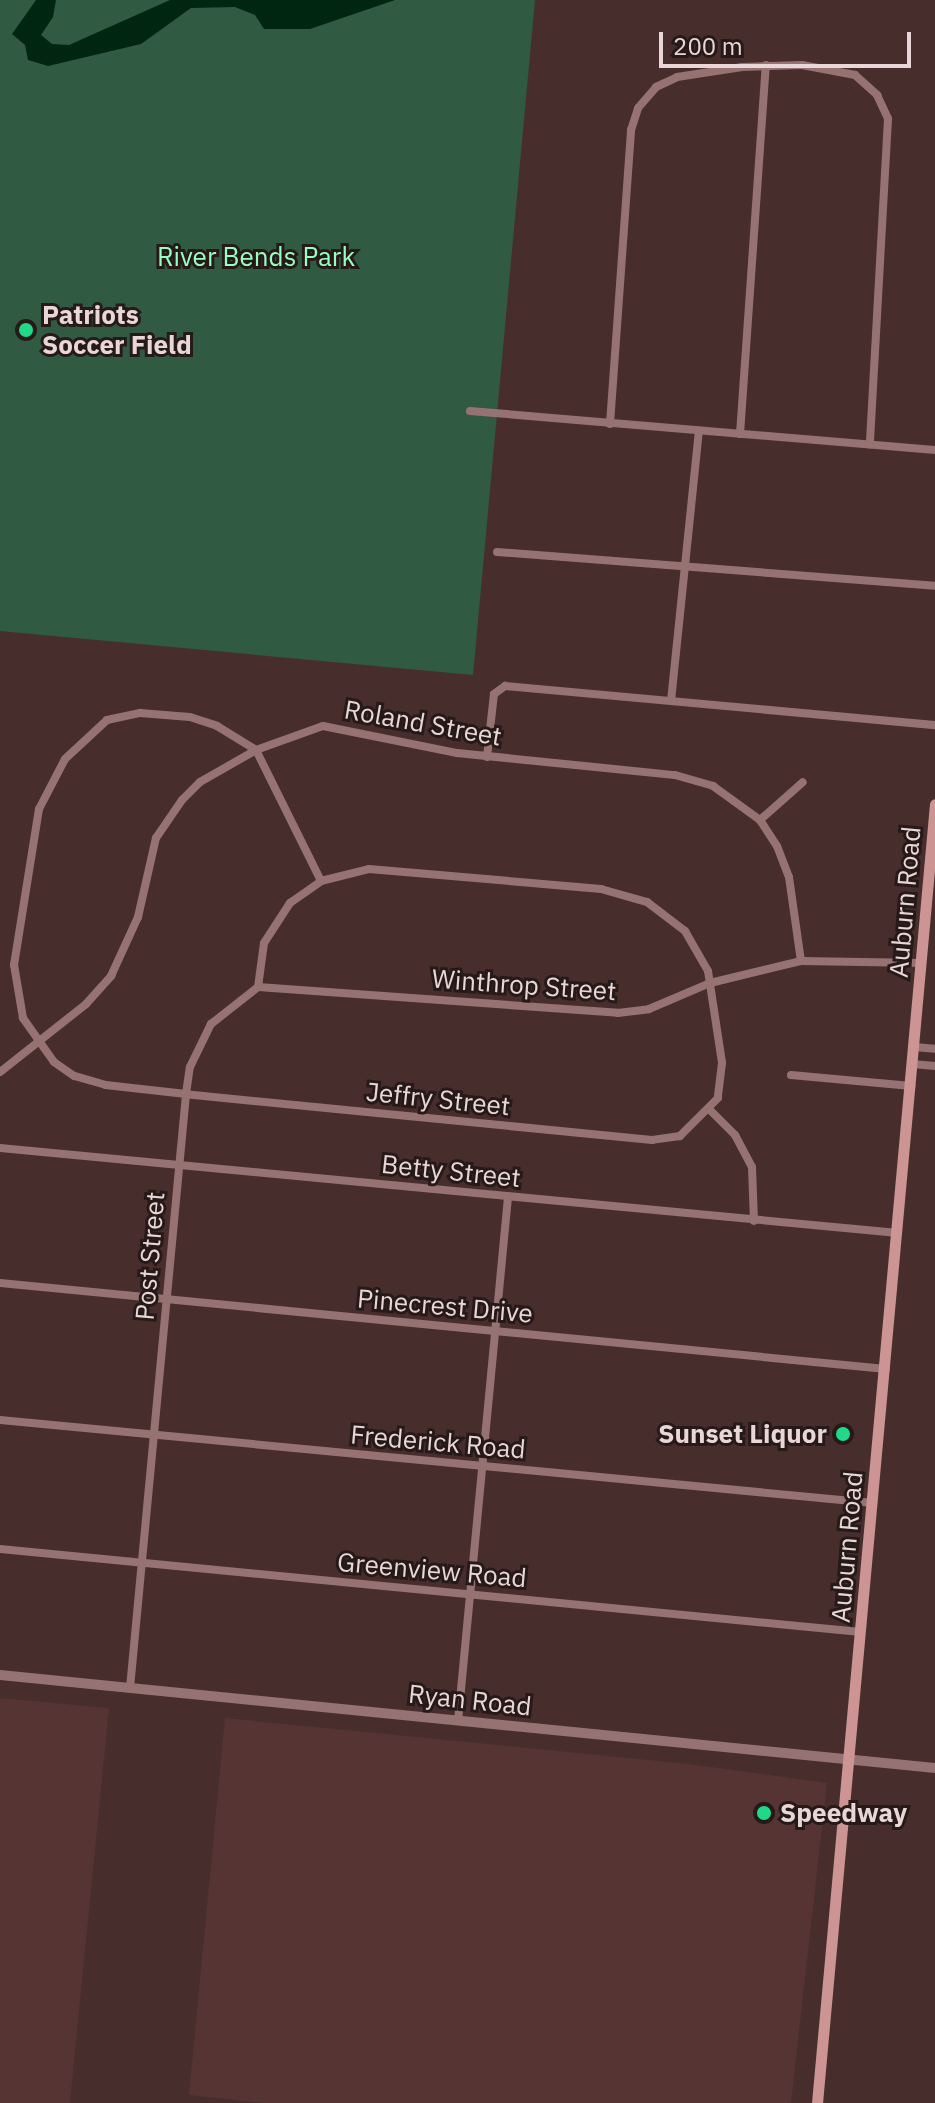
<!DOCTYPE html>
<style>
body{margin:0}
#map{position:relative;width:935px;height:2103px;overflow:hidden;background:#472e2d;font-family:"IBM Plex Sans",sans-serif}
div>[style]{position:absolute}
[style*='--x']{left:calc(var(--x)*1px);top:calc(var(--y)*1px);width:calc(var(--w)*1px);rotate:calc(var(--a)*1deg)}
.built>*{inset:0;background:#553433}
.green>*{inset:0;background:#315a42}
.water>*{inset:0;background:#002612}
.minor>*{height:8px;margin:-4px;padding:0 4px;transform-origin:4px;border-radius:4px;background:#967372}
.tertiary>*{height:10px;margin:-5px;padding:0 5px;transform-origin:5px;border-radius:5px;background:#967372}
.secondary>*{height:11px;margin:-5.5px;padding:0 5.5px;transform-origin:5.5px;border-radius:5.5px;background:#cc9593}
.dots>*{width:22px;height:22px;translate:-50% -50%;box-sizing:border-box;border:4px solid #261a19;border-radius:50%}
span{translate:-50% -50%;white-space:nowrap;text-align:center;line-height:1.15;-webkit-text-stroke:6px #261a19;paint-order:stroke}
.park-label{font-size:26px;color:#97fec1}
.poi-label{font-size:26px;color:#e8d7d6;font-weight:700}
.left{translate:0 -50%;text-align:left}
.right{translate:-100% -50%;text-align:right}
.street-label{font-size:26px;color:#e8d7d6}
.scale{position:absolute;left:659px;top:32px;width:252px;height:36px;box-sizing:border-box;border:4px solid #e8d7d6;border-top:0;padding-left:10px;font-size:24px;line-height:28px;white-space:nowrap;color:#e8d7d6;-webkit-text-stroke:6px #261a19;paint-order:stroke}
</style>
<div id="map">
<div class="built">
<div style="clip-path:polygon(0 1698px,109px 1708px,70px 2103px,0 2103px)"></div>
<div style="clip-path:polygon(225px 1718px,689px 1764px,827px 1783px,791px 2103px,263px 2103px,189px 2095px)"></div>
</div>
<div class="green">
<div style="clip-path:polygon(0 0,535px 0,473px 675px,0 631px)"></div>
</div>
<div class="water">
<div style="clip-path:polygon(36px 0,56px 0,53px 17px,41px 35px,52px 44px,69px 45px,170px 0,395px 0,310px 29px,264px 29px,255px 15px,235px 7px,191px 8px,141px 44px,48px 66px,28px 60px,25px 45px,12px 34px)"></div>
</div>
<div class="minor">
<div style="--x:470;--y:411;--w:467;--a:4.8"></div>
<div style="--x:610;--y:424;--w:295;--a:-85.9"></div>
<div style="--x:631;--y:130;--w:23;--a:-72"></div>
<div style="--x:638;--y:108;--w:28;--a:-49"></div>
<div style="--x:656;--y:87;--w:23;--a:-25"></div>
<div style="--x:677;--y:77;--w:66;--a:-8.7"></div>
<div style="--x:742;--y:67;--w:60;--a:-1.9"></div>
<div style="--x:802;--y:65;--w:54;--a:10.7"></div>
<div style="--x:855;--y:75;--w:30;--a:42"></div>
<div style="--x:877;--y:95;--w:26;--a:65"></div>
<div style="--x:888;--y:119;--w:326;--a:93.2"></div>
<div style="--x:740;--y:434;--w:370;--a:-86"></div>
<div style="--x:497;--y:552;--w:439;--a:4.4"></div>
<div style="--x:671;--y:701;--w:271;--a:-84.1"></div>
<div style="--x:487;--y:757;--w:63;--a:-83.7"></div>
<div style="--x:494;--y:694;--w:14;--a:-36"></div>
<div style="--x:505;--y:686;--w:432;--a:5.2"></div>
<div style="--x:760;--y:820;--w:57;--a:-41.5"></div>
<div style="--x:258;--y:987;--w:361;--a:4.1"></div>
<div style="--x:618;--y:1013;--w:31;--a:-7"></div>
<div style="--x:649;--y:1009;--w:66;--a:-23.1"></div>
<div style="--x:710;--y:983;--w:94;--a:-13.6"></div>
<div style="--x:801;--y:961;--w:121;--a:0.9"></div>
<div style="--x:914;--y:1047;--w:21;--a:5"></div>
<div style="--x:913;--y:1064;--w:22;--a:5"></div>
<div style="--x:0;--y:1072;--w:110;--a:-38.3"></div>
<div style="--x:86;--y:1004;--w:38;--a:-48"></div>
<div style="--x:111;--y:976;--w:65;--a:-65.4"></div>
<div style="--x:138;--y:917;--w:81;--a:-77.2"></div>
<div style="--x:156;--y:838;--w:46;--a:-55.6"></div>
<div style="--x:182;--y:800;--w:25;--a:-45"></div>
<div style="--x:200;--y:782;--w:64;--a:-29.7"></div>
<div style="--x:256;--y:750;--w:71;--a:-19.7"></div>
<div style="--x:323;--y:726;--w:137;--a:11.4"></div>
<div style="--x:457;--y:753;--w:219;--a:5.8"></div>
<div style="--x:675;--y:775;--w:40;--a:16"></div>
<div style="--x:713;--y:786;--w:58;--a:35.9"></div>
<div style="--x:760;--y:820;--w:31;--a:57"></div>
<div style="--x:777;--y:846;--w:33;--a:69"></div>
<div style="--x:789;--y:877;--w:85;--a:81.9"></div>
<div style="--x:791;--y:1075;--w:121;--a:5.2"></div>
<div style="--x:711;--y:1111;--w:34;--a:45"></div>
<div style="--x:735;--y:1135;--w:36;--a:62"></div>
<div style="--x:752;--y:1167;--w:54;--a:87.9"></div>
<div style="--x:0;--y:1148;--w:902;--a:5.41"></div>
<div style="--x:0;--y:1283;--w:890;--a:5.54"></div>
<div style="--x:0;--y:1420;--w:877;--a:5.43"></div>
<div style="--x:0;--y:1549;--w:865;--a:5.51"></div>
<div style="--x:130;--y:1688;--w:597;--a:-84.61"></div>
<div style="--x:186;--y:1094;--w:27;--a:-82"></div>
<div style="--x:190;--y:1067;--w:48;--a:-64"></div>
<div style="--x:211;--y:1024;--w:60;--a:-38.2"></div>
<div style="--x:258;--y:987;--w:44;--a:-82.2"></div>
<div style="--x:264;--y:943;--w:48;--a:-57"></div>
<div style="--x:290;--y:903;--w:38;--a:-35"></div>
<div style="--x:321;--y:881;--w:49;--a:-14"></div>
<div style="--x:369;--y:869;--w:233;--a:4.9"></div>
<div style="--x:601;--y:889;--w:48;--a:15.8"></div>
<div style="--x:647;--y:902;--w:48;--a:37.3"></div>
<div style="--x:685;--y:931;--w:46;--a:60.1"></div>
<div style="--x:708;--y:971;--w:93;--a:81.3"></div>
<div style="--x:722;--y:1063;--w:35;--a:97"></div>
<div style="--x:718;--y:1098;--w:54;--a:135"></div>
<div style="--x:680;--y:1136;--w:28;--a:172"></div>
<div style="--x:652;--y:1140;--w:468;--a:-174.4"></div>
<div style="--x:186;--y:1094;--w:81;--a:-173.6"></div>
<div style="--x:106;--y:1085;--w:33;--a:-164"></div>
<div style="--x:74;--y:1076;--w:24;--a:-145"></div>
<div style="--x:54;--y:1062;--w:54;--a:-125.2"></div>
<div style="--x:23;--y:1018;--w:54;--a:-99.6"></div>
<div style="--x:14;--y:965;--w:158;--a:-80.9"></div>
<div style="--x:39;--y:809;--w:56;--a:-62.5"></div>
<div style="--x:65;--y:759;--w:57;--a:-42.9"></div>
<div style="--x:107;--y:720;--w:34;--a:-12"></div>
<div style="--x:140;--y:713;--w:50;--a:4.6"></div>
<div style="--x:190;--y:717;--w:28;--a:18"></div>
<div style="--x:217;--y:726;--w:46;--a:31.6"></div>
<div style="--x:256;--y:750;--w:146;--a:63.6"></div>
<div style="--x:458;--y:1721;--w:526;--a:-84.55"></div>
</div>
<div class="tertiary">
<div style="--x:0;--y:1675;--w:940;--a:5.68"></div>
</div>
<div class="secondary">
<div style="--x:817;--y:2103;--w:1304;--a:-84.81"></div>
</div>
<div class="dots">
<div style="left:26px;top:330px;background:#20d887"></div>
<div style="left:843px;top:1434px;background:#20d887"></div>
<div style="left:764px;top:1813px;background:#20d887"></div>
</div>
<div class="park-label">
<span style="left:256px;top:257px">River Bends Park</span>
</div>
<div class="poi-label">
<span class="left" style="left:42px;top:330px">Patriots<br>Soccer Field</span>
<span class="right" style="left:827px;top:1434px">Sunset Liquor</span>
<span class="left" style="left:780px;top:1813px">Speedway</span>
</div>
<div class="street-label">
<span style="left:423px;top:723px;rotate:10deg">Roland Street</span>
<span style="left:905px;top:902px;rotate:-85deg">Auburn Road</span>
<span style="left:524px;top:985px;rotate:4deg">Winthrop Street</span>
<span style="left:438px;top:1099px;rotate:6deg">Jeffry Street</span>
<span style="left:451px;top:1171px;rotate:6deg">Betty Street</span>
<span style="left:150px;top:1256px;rotate:-85deg">Post Street</span>
<span style="left:445px;top:1306px;rotate:5deg">Pinecrest Drive</span>
<span style="left:438px;top:1442px;rotate:5deg">Frederick Road</span>
<span style="left:847px;top:1547px;rotate:-85deg">Auburn Road</span>
<span style="left:432px;top:1570px;rotate:5deg">Greenview Road</span>
<span style="left:470px;top:1700px;rotate:6deg">Ryan Road</span>
</div>
<div class="scale">200 m</div>
</div>
